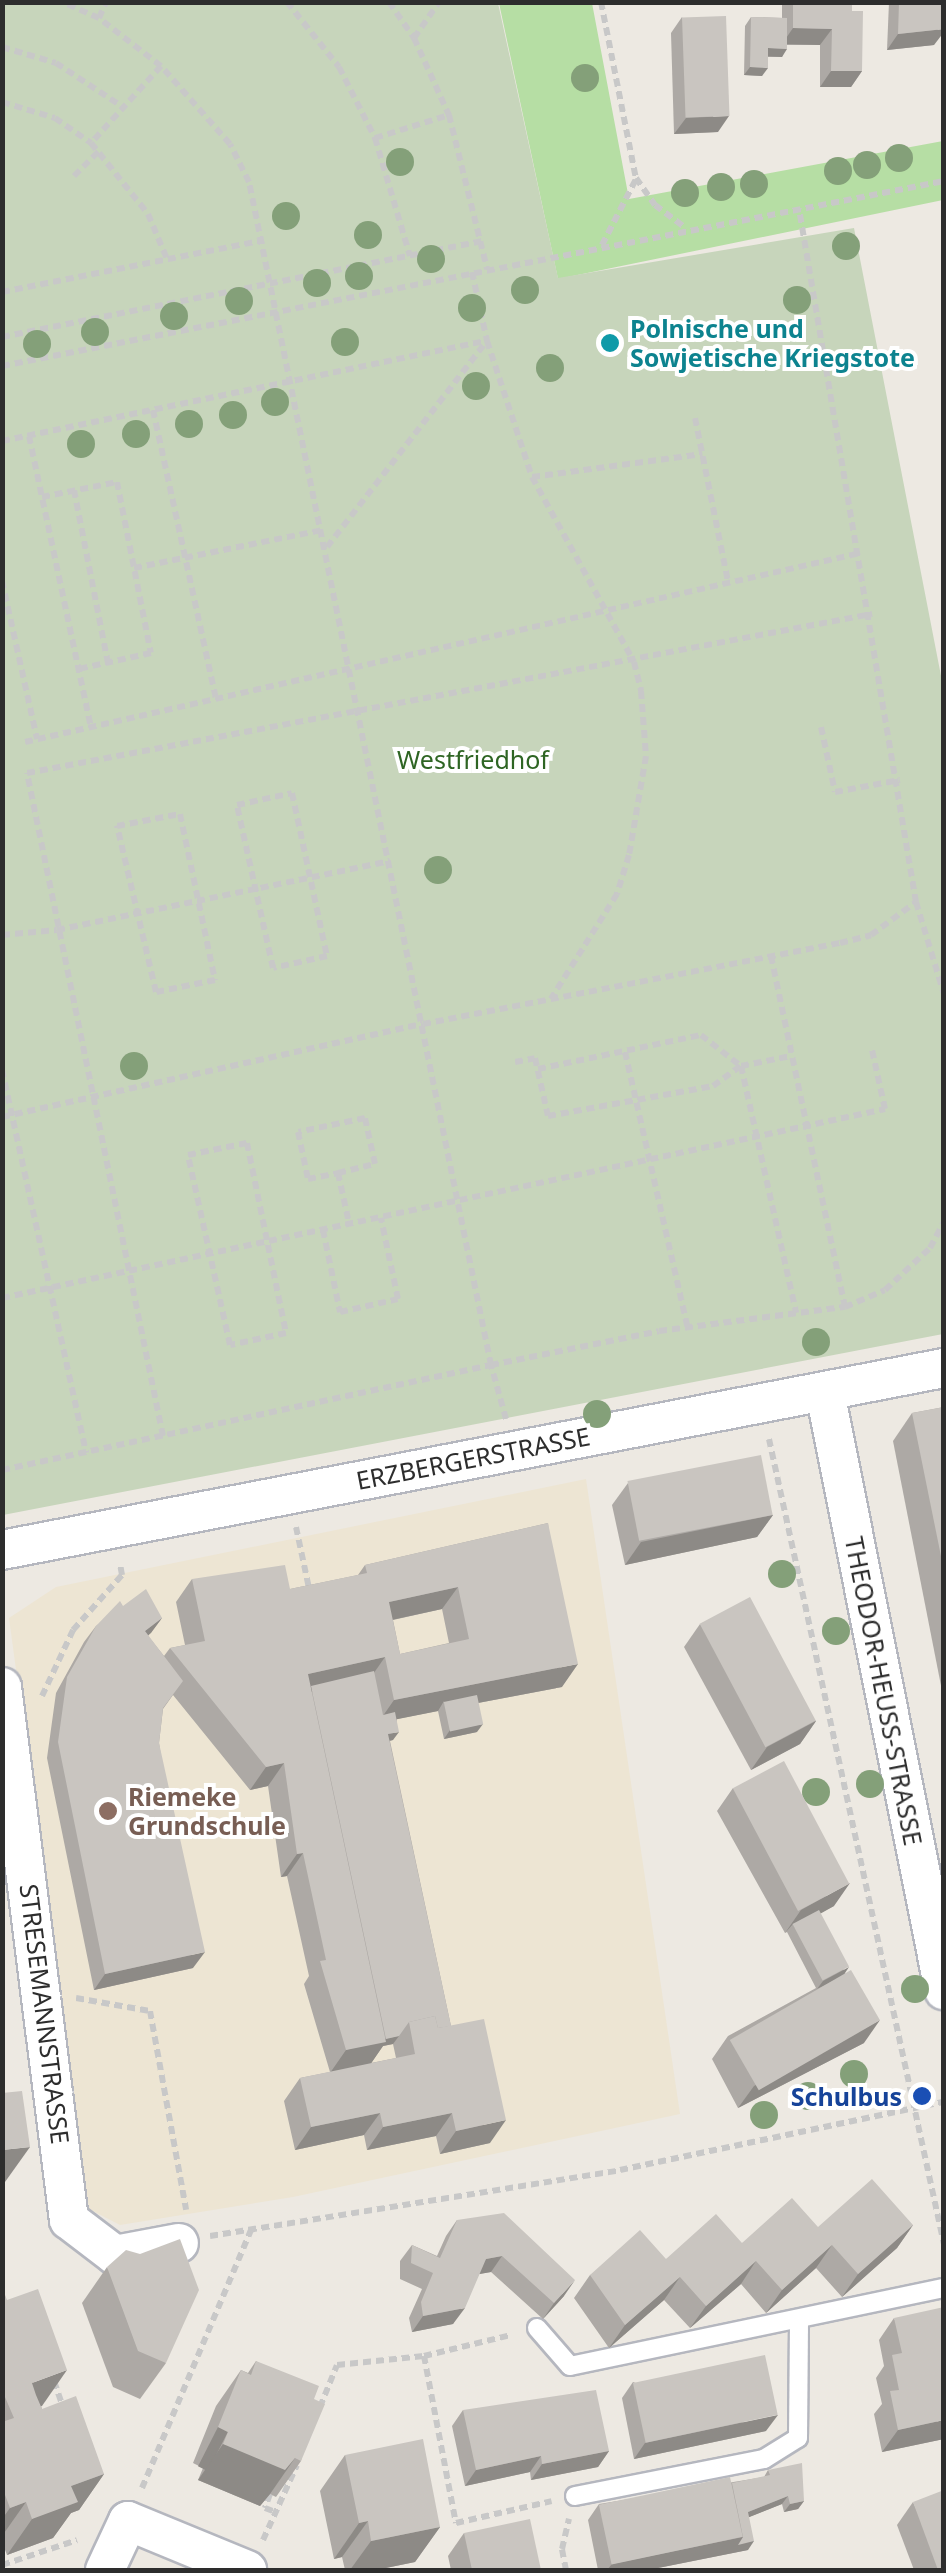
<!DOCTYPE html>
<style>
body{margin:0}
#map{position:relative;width:946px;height:2573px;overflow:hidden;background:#ede9e2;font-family:"Noto Sans",sans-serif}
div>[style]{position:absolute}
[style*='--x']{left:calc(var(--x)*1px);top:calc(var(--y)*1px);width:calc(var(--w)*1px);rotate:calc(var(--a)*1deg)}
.education>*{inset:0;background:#ede5d3}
.green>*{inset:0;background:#b6dea4}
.cemetery>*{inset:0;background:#c7d5bb}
.path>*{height:6px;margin-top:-3px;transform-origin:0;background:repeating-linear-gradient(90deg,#c8c8c8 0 8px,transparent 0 13px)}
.roads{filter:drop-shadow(2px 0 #b5b7bf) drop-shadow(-2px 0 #b5b7bf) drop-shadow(0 2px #b5b7bf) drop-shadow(0 -2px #b5b7bf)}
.service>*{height:18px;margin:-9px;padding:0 9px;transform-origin:9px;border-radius:9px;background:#fff}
.minor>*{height:38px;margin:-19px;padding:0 19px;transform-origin:19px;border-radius:19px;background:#fff}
.trees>*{width:28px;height:28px;margin:-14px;border-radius:50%;background:#84a079}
.wall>*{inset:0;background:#ada9a5}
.shaded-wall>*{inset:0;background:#8d8a86;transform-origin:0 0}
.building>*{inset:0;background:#c9c5c0;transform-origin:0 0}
.dots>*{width:28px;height:28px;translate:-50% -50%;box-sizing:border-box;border:5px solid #fff;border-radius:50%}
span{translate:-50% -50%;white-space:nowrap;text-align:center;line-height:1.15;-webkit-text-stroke:8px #fff;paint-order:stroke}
.culture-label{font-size:25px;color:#0d838f;font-weight:700}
.left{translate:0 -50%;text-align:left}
.park-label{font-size:25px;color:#2e6523}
.street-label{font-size:25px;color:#2d2d2d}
.education-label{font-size:25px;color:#785e54;font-weight:700}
.transit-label{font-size:25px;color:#164399;font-weight:700}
.right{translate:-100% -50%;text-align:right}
.frame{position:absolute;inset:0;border:5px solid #2d2d2d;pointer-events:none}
</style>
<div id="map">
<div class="education">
<div style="clip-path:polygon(586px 1479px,680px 2114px,293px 2197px,120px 2225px,89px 2209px,9px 1618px,56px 1587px)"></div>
</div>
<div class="green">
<div style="clip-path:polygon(499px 3px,592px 3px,629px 199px,943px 141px,943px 200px,558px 279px)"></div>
</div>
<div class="cemetery">
<div style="clip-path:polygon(3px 2px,498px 3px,558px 278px,854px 228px,943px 686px,943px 1334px,3px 1515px)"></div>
</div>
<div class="path">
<div style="--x:287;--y:2;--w:83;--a:51.3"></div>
<div style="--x:339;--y:67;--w:80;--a:63.1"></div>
<div style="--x:375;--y:138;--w:123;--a:73.5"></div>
<div style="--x:389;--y:2;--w:44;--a:55.2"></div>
<div style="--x:414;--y:38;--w:85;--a:65.6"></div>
<div style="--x:449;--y:115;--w:159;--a:76.1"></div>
<div style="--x:601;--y:2;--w:179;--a:78.8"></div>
<div style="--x:636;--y:178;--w:33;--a:55"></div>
<div style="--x:655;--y:205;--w:39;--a:37"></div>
<div style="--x:99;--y:18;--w:17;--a:-66"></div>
<div style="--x:414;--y:38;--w:44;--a:-55.2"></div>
<div style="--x:2;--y:47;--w:56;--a:16.5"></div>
<div style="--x:56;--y:63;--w:80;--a:33.3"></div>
<div style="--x:161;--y:66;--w:104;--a:132.3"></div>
<div style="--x:91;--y:143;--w:91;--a:51.2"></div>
<div style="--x:148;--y:214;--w:49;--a:67.1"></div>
<div style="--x:2;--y:102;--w:55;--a:16.8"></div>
<div style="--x:55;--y:118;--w:44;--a:34.8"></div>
<div style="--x:375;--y:138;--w:77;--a:-17.3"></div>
<div style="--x:74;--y:176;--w:35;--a:-45"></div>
<div style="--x:602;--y:245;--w:74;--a:-62.7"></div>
<div style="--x:472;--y:272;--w:71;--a:77.7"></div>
<div style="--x:487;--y:341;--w:143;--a:71.7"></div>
<div style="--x:532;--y:477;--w:211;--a:61.1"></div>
<div style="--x:634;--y:662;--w:30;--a:76"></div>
<div style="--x:641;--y:691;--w:65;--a:85.6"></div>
<div style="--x:646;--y:756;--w:100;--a:99.7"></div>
<div style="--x:629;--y:855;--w:41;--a:107.1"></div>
<div style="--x:617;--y:894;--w:124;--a:122.2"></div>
<div style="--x:2;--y:292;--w:267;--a:-11.2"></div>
<div style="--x:2;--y:337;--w:490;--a:-11.3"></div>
<div style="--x:2;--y:366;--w:960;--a:-11.11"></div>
<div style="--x:153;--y:410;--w:297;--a:77.7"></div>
<div style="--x:695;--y:418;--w:167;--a:78.6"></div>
<div style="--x:29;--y:436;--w:298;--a:78"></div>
<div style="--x:2;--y:441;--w:495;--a:-11.7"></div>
<div style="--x:532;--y:477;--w:172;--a:-7.7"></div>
<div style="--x:74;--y:490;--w:176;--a:78.9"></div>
<div style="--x:42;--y:497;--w:76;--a:-11.3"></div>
<div style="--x:117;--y:482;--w:174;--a:78.8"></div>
<div style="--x:151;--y:653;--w:75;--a:167.6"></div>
<div style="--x:327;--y:547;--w:259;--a:-52.2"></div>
<div style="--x:134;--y:568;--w:193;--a:-11.4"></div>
<div style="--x:2;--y:581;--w:162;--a:77.5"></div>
<div style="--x:821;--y:727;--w:66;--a:77.8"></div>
<div style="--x:835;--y:792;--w:66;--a:-10.5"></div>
<div style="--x:25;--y:742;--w:856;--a:-12.75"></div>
<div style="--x:292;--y:793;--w:167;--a:77.9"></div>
<div style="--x:327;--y:956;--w:55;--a:167.5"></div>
<div style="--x:273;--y:968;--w:167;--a:-102.5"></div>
<div style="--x:237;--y:805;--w:56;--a:-12.3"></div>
<div style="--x:180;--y:814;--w:170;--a:78.1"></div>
<div style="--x:215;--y:980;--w:60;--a:168.5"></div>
<div style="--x:156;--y:992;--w:171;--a:-103.2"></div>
<div style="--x:117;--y:826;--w:64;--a:-10.8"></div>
<div style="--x:916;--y:902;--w:96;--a:73.1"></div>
<div style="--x:2;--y:935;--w:55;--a:-5.2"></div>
<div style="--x:57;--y:930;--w:340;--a:-11.7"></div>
<div style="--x:771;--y:956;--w:359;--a:78.1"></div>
<div style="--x:625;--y:1052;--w:284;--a:77.2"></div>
<div style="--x:515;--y:1062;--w:20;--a:-11"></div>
<div style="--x:535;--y:1058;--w:59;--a:77.4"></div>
<div style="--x:548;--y:1116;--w:168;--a:-10.3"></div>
<div style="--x:713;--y:1086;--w:34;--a:-36"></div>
<div style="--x:741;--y:1066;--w:51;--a:-11.3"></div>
<div style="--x:538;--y:1069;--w:167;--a:-11.8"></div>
<div style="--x:701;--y:1035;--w:51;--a:37.8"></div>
<div style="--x:741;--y:1066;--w:253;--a:77.4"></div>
<div style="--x:2;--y:1070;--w:392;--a:77.6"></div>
<div style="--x:2;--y:1117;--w:431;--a:-12.5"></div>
<div style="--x:423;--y:1024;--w:425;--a:-11"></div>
<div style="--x:840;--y:943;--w:32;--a:-14"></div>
<div style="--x:871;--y:935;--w:56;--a:-36.3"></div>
<div style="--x:916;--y:902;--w:703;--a:-99.58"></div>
<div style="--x:247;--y:1143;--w:194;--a:78.4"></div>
<div style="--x:286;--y:1333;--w:57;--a:167.9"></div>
<div style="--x:230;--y:1345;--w:195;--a:-102.5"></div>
<div style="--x:188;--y:1155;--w:60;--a:-11.5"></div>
<div style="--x:338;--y:1173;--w:38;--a:-14"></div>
<div style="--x:375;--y:1164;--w:47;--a:-102.3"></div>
<div style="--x:365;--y:1118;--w:68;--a:168.2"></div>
<div style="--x:298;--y:1132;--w:48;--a:78"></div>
<div style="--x:308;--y:1179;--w:31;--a:-11"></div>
<div style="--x:338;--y:1173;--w:51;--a:77.6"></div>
<div style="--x:323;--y:1230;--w:84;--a:78.3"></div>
<div style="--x:340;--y:1312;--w:59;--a:-12.6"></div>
<div style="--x:398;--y:1299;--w:83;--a:-101.9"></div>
<div style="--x:2;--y:1298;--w:903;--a:-12.08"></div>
<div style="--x:885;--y:1109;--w:60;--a:-102.4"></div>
<div style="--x:506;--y:1419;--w:56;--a:-105.5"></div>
<div style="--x:491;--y:1365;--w:171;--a:-11.4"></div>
<div style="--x:659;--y:1331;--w:188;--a:-7.4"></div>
<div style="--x:845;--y:1307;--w:43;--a:-23"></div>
<div style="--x:885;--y:1290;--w:62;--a:-43"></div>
<div style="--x:930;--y:1248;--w:30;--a:-62"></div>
<div style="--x:163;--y:1436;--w:677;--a:-101.59"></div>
<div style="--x:27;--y:773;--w:860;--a:-10.66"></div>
<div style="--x:769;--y:1439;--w:824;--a:77.74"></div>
<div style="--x:2;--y:1470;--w:500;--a:-12.12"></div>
<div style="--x:491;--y:1365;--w:1207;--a:-101.56"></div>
<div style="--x:249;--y:182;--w:42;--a:-116.6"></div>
<div style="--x:230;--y:144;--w:104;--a:-131.5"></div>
<div style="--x:161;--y:66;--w:78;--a:-142.3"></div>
<div style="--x:99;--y:18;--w:40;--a:-156.6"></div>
<div style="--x:296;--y:1527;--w:67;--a:78"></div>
<div style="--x:42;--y:1696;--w:73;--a:-64.8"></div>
<div style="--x:73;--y:1630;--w:74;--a:-48.3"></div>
<div style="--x:122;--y:1575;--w:11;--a:-100"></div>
<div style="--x:76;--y:1998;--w:75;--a:10"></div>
<div style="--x:150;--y:2011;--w:202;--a:79.7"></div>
<div style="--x:210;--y:2236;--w:415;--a:-9.1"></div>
<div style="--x:620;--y:2170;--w:331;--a:-11.9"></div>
<div style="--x:424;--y:2356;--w:170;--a:79.2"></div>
<div style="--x:456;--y:2523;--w:98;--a:-12.9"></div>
<div style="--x:54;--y:2381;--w:28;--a:71"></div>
<div style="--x:320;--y:2407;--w:45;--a:-68"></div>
<div style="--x:337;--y:2365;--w:87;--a:-5.9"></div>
<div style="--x:424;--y:2356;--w:89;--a:-13.6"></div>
<div style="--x:142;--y:2488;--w:282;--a:-67.1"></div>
<div style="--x:270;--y:2494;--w:15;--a:110"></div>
<div style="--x:265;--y:2508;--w:14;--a:21"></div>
<div style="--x:263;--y:2540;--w:82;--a:-65.6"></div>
<div style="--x:2;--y:2565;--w:79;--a:-18.4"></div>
<div style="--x:566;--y:2570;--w:21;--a:-101"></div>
<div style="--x:562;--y:2549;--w:31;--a:-77"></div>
</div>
<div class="roads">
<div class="service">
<div style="--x:537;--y:2328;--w:50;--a:49"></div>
<div style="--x:570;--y:2366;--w:382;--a:-11.8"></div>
<div style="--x:575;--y:2496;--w:193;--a:-11.1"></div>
<div style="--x:764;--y:2459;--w:40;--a:-32"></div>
<div style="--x:798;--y:2438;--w:118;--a:-89.5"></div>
</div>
<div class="minor">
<div style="--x:825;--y:1392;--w:610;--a:78.75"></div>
<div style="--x:2;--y:1550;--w:959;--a:-10.94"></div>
<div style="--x:2;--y:1687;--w:537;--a:82.84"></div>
<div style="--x:69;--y:2220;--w:58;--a:37.3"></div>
<div style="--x:115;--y:2255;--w:65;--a:-10.6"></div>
<div style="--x:105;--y:2570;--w:54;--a:-64.9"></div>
<div style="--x:128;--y:2521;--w:129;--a:22.4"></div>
</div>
</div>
<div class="trees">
<div style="left:585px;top:78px"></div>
<div style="left:899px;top:158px"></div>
<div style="left:400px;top:162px"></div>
<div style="left:867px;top:165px"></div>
<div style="left:838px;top:171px"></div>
<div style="left:754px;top:184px"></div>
<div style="left:721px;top:187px"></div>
<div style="left:685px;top:193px"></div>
<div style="left:286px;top:216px"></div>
<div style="left:368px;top:235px"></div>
<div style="left:846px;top:246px"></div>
<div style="left:431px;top:259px"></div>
<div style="left:359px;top:276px"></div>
<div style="left:317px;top:283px"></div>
<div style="left:525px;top:290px"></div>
<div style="left:797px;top:300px"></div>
<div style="left:239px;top:301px"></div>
<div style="left:472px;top:308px"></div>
<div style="left:174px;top:316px"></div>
<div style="left:95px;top:332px"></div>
<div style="left:345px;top:342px"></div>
<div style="left:37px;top:344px"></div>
<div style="left:550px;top:368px"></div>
<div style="left:476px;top:386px"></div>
<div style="left:275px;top:402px"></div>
<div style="left:233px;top:415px"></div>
<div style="left:189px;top:424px"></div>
<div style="left:136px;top:434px"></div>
<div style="left:81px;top:444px"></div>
<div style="left:438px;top:870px"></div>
<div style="left:134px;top:1066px"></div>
<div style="left:816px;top:1342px"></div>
<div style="left:597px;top:1414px"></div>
<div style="left:782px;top:1574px"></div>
<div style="left:836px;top:1631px"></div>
<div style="left:870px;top:1784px"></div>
<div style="left:816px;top:1792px"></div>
<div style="left:915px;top:1989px"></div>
<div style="left:854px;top:2074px"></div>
<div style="left:808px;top:2096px"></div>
<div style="left:764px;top:2115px"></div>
</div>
<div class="wall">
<div style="clip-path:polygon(782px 2px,852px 2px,852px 11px,862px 71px,851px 87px,820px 87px,820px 45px,787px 45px,782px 57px,768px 57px,762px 76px,744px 75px,745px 26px,751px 17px,782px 18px)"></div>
<div style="clip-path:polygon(889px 2px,944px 2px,934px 45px,887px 50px)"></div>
<div style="clip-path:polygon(682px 17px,718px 132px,674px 134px,671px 33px)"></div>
<div style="clip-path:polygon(944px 1407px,944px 1701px,893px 1441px,912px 1413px)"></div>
<div style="clip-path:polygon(628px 1483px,773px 1515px,757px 1537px,625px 1565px,612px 1505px)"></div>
<div style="clip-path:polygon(evenodd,548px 1523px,562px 1687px,478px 1703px,477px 1732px,444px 1739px,438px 1711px,397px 1719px,393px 1740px,390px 1741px,451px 2026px,490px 2143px,440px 2154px,436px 2136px,367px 2150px,364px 2135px,295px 2150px,284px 2101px,300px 2078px,330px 2072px,304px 1984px,309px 1976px,287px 1876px,281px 1877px,268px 1786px,250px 1790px,173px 1695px,163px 1709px,159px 1743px,193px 1968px,94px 1990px,47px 1758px,56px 1693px,84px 1642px,96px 1626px,123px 1606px,162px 1618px,148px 1636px,164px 1656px,170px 1648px,185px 1645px,176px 1602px,192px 1579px,290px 1589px,358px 1575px,365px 1565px,548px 1523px,442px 1609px,449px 1643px,400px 1654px,393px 1620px,442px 1609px,548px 1523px,393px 2044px,396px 2058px,371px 2063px,383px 2046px,393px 2044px)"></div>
<div style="clip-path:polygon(700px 1624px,816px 1721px,800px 1744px,751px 1770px,684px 1647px)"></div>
<div style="clip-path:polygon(733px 1788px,834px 1906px,820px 1913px,845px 1973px,864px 2043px,738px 2108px,712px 2059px,728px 2036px,816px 1988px,787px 1932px,785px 1933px,717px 1811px)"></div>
<div style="clip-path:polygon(457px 2220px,564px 2296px,543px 2319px,491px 2272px,479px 2274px,453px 2324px,412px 2332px,409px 2318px,422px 2289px,400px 2279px,400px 2261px,412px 2245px,437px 2256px,446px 2236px)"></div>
<div style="clip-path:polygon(913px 2225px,897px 2248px,842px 2297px,816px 2268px,766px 2313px,741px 2284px,690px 2328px,664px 2300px,609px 2348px,574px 2298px,590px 2275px,818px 2227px)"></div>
<div style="clip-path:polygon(107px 2267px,166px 2363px,140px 2399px,113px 2387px,82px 2303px)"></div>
<div style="clip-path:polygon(2px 2287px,42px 2409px,104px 2474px,79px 2510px,71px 2513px,53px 2538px,7px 2555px,2px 2542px)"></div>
<div style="clip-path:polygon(894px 2318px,944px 2439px,882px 2452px,874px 2414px,882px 2404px,876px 2378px,884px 2366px,879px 2340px)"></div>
<div style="clip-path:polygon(256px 2361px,314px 2399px,301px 2461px,276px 2497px,270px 2494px,260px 2506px,198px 2480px,203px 2468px,193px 2463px,216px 2406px,241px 2370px,248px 2373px)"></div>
<div style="clip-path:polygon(633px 2382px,766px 2431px,634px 2459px,622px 2398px)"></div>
<div style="clip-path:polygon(463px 2410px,609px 2451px,598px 2467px,531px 2480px,530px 2472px,465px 2486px,452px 2426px)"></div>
<div style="clip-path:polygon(345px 2455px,440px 2527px,415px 2562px,376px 2570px,345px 2570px,342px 2557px,334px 2559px,320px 2491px)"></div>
<div style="clip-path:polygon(768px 2470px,804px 2501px,798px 2509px,784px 2512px,782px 2504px,749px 2517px,748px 2550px,648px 2570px,598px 2570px,588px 2520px,599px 2504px,764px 2477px)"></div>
<div style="clip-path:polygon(913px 2502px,944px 2570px,914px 2570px,897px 2525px)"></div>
<div style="clip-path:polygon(464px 2533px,541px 2570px,451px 2570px,448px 2556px)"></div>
</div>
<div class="shaded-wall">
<div style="clip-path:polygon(793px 28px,832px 29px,820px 45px,782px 44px)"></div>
<div style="clip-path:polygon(944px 29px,944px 32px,934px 45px,887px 50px,898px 34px)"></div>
<div style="clip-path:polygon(768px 48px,787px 49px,782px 57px,762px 56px)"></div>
<div style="clip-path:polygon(750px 67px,768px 68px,762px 76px,744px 75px)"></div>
<div style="clip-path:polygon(831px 71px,862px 71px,851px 87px,820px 87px)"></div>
<div style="clip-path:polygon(729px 116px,718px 132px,674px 134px,686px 118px)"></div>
<div style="clip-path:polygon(773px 1515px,757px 1537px,625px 1565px,641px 1542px)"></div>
<div style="clip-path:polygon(458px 1587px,442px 1609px,373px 1624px,389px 1602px)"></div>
<div style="clip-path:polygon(162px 1618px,151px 1633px,133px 1647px,145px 1631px)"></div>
<div style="clip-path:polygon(385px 1657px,369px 1680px,300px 1695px,308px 1674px)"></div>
<div style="clip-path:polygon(578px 1664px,562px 1687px,446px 1709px,444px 1701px,438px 1711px,378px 1723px,394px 1700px)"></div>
<div style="clip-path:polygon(816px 1721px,800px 1744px,751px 1770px,767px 1747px)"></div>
<div style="clip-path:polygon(483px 1724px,477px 1732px,444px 1739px,450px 1730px)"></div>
<div style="clip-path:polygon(399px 1732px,393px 1740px,382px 1742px,388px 1734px)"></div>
<div style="clip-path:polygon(284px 1763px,268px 1786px,250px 1790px,266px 1767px)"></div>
<div style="clip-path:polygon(303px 1853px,287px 1876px,281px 1877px,297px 1854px)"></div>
<div style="clip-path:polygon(850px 1883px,834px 1906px,795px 1928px,793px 1924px,785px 1933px,801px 1910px)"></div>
<div style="clip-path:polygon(205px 1952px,193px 1968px,94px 1990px,105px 1974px)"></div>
<div style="clip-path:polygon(849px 1967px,843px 1976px,817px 1989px,823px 1981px)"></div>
<div style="clip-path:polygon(880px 2020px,864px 2043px,738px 2108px,754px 2086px)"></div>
<div style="clip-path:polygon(399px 2036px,393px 2044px,383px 2046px,370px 2065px,330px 2073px,346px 2050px,373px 2041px)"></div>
<div style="clip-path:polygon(380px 2113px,364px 2135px,295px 2150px,311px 2127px)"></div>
<div style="clip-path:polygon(452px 2113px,436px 2136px,367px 2150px,383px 2127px)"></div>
<div style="clip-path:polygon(506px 2120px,490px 2143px,440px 2154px,456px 2131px)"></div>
<div style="clip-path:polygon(30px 2147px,5px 2182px,2px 2183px,2px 2150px)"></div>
<div style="clip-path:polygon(913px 2225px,897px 2248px,842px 2297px,858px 2274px)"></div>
<div style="clip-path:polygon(832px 2245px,816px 2268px,766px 2313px,782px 2290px)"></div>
<div style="clip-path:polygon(502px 2256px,491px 2272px,474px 2275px,486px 2259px)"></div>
<div style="clip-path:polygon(756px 2261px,741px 2284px,690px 2328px,706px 2306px)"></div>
<div style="clip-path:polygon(680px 2277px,664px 2300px,609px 2348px,625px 2325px)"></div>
<div style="clip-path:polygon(575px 2280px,564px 2296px,543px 2319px,554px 2303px)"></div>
<div style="clip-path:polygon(465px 2308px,453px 2324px,412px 2332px,423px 2316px)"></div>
<div style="clip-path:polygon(67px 2370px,42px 2406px,13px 2416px,32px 2383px)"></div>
<div style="clip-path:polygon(778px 2415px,766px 2431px,634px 2459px,645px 2443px)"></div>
<div style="clip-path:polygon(944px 2420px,944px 2439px,882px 2452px,898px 2430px)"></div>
<div style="left:218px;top:2427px;width:11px;height:44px;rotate:27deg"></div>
<div style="clip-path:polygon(223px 2444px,295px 2458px,270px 2494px,260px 2506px,198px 2480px)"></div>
<div style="clip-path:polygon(609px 2451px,598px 2467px,531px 2480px,542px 2464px)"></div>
<div style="clip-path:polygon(541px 2456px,530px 2472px,465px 2486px,476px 2470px)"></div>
<div style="clip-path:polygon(104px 2474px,79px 2510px,71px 2513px,53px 2538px,7px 2555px,32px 2519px,71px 2486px)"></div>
<div style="clip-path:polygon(788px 2496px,782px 2504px,742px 2520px,748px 2512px)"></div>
<div style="clip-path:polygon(804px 2501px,798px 2509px,784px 2512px,790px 2504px)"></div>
<div style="clip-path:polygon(26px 2502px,2px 2536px,2px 2519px,10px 2508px)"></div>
<div style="clip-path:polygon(368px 2521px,342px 2557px,334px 2559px,359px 2523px)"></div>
<div style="clip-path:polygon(440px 2527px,415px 2562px,376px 2570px,350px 2570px,371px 2541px)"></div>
<div style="clip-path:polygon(743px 2537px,754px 2541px,748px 2550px,648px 2570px,607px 2570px,612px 2564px)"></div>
</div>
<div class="building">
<div style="clip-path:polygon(793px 2px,852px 2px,852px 11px,863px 11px,862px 71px,831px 71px,832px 29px,793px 28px)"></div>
<div style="clip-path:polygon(899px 2px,944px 2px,944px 29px,898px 34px)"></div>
<div style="left:726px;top:16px;width:100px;height:44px;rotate:88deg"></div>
<div style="clip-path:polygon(751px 17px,787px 18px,787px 49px,768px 48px,768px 68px,750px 67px)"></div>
<div style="clip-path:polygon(944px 1407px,944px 1571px,912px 1413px)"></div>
<div style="left:761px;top:1455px;width:61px;height:136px;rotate:79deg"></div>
<div style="clip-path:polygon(evenodd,548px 1523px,578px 1664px,394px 1700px,385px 1657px,308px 1674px,386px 2042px,346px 2050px,320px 1961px,326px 1960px,303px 1853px,297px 1854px,284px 1763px,266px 1767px,170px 1648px,205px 1641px,192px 1579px,285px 1565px,290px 1589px,367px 1573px,365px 1565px,548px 1523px,458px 1587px,469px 1639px,400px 1654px,389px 1602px,458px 1587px)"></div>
<div style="clip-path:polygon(146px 1589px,162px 1618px,145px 1631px,183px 1681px,163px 1708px,159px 1743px,205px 1952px,105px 1974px,58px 1742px,67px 1677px,96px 1626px,120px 1601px,123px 1606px)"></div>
<div style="left:750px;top:1597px;width:140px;height:57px;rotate:62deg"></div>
<div style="clip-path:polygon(374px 1671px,383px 1715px,395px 1712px,399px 1732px,388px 1734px,451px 2026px,438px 2028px,435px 2016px,409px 2022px,399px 2036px,386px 2039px,311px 1686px)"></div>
<div style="left:477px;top:1695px;width:30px;height:34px;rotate:78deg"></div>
<div style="left:784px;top:1761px;width:139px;height:58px;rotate:62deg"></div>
<div style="left:819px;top:1910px;width:64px;height:30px;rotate:62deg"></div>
<div style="left:851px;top:1970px;width:58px;height:140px;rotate:60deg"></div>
<div style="clip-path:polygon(435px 2016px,438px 2028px,484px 2019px,506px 2120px,456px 2131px,452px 2113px,383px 2127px,380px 2113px,311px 2127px,300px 2078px,415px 2054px,409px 2022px)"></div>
<div style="clip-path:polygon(22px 2091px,30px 2147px,2px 2150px,2px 2093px)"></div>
<div style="clip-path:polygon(872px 2179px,913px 2225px,858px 2274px,832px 2245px,782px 2290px,756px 2261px,706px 2306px,680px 2277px,625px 2325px,590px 2275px,640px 2230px,666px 2259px,716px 2214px,742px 2243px,792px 2198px,818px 2227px)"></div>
<div style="clip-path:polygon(504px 2213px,575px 2280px,554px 2303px,502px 2256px,486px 2259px,465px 2308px,423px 2316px,421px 2302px,433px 2273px,411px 2263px,412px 2245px,440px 2258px,457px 2220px)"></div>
<div style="clip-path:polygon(180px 2239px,199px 2290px,166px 2363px,138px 2351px,107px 2267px,126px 2250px,140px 2254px)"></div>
<div style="clip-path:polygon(2px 2287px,7px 2300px,38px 2289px,67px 2370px,32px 2383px,36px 2395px,42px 2409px,76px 2396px,104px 2474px,71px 2486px,78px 2502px,32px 2519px,26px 2502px,10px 2508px,2px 2487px,2px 2422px,14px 2418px,2px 2390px)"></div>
<div style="clip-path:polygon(944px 2307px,944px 2420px,898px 2430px,890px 2391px,899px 2390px,892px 2355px,902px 2353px,894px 2318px)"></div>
<div style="left:765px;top:2355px;width:61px;height:135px;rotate:78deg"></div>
<div style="clip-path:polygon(256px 2361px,319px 2386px,314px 2399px,325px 2404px,301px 2461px,295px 2458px,285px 2470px,223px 2444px,228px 2432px,218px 2427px,241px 2370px,251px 2375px)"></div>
<div style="clip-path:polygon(596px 2390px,609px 2451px,542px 2464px,541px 2456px,476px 2470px,463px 2410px)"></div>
<div style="clip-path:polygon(423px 2439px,440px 2527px,371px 2541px,368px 2521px,359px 2523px,345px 2455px)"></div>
<div style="clip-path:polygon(802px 2463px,804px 2501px,790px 2504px,788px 2496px,748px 2512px,754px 2541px,738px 2545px,743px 2537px,732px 2483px,770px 2475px,768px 2470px)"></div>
<div style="left:730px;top:2477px;width:61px;height:134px;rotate:78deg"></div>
<div style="clip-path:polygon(944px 2490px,944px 2570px,938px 2570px,913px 2502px)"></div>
<div style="clip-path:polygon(530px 2519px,541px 2570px,472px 2570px,464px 2533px)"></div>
</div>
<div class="dots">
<div style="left:610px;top:343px;background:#0f9aa8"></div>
<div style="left:108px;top:1811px;background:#8d6e63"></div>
<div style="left:922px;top:2096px;background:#1a4fb4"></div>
</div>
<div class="culture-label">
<span class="left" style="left:630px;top:343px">Polnische und<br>Sowjetische Kriegstote</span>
</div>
<div class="park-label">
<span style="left:473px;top:759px">Westfriedhof</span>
</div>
<div class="street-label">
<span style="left:473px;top:1458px;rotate:-11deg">ERZBERGERSTRASSE</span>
<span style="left:884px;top:1691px;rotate:79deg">THEODOR-HEUSS-STRASSE</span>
<span style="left:45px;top:2014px;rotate:83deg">STRESEMANNSTRASSE</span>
</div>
<div class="education-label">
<span class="left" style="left:128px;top:1811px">Riemeke<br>Grundschule</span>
</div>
<div class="transit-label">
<span class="right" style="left:902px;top:2096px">Schulbus</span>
</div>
<div class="frame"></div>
</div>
